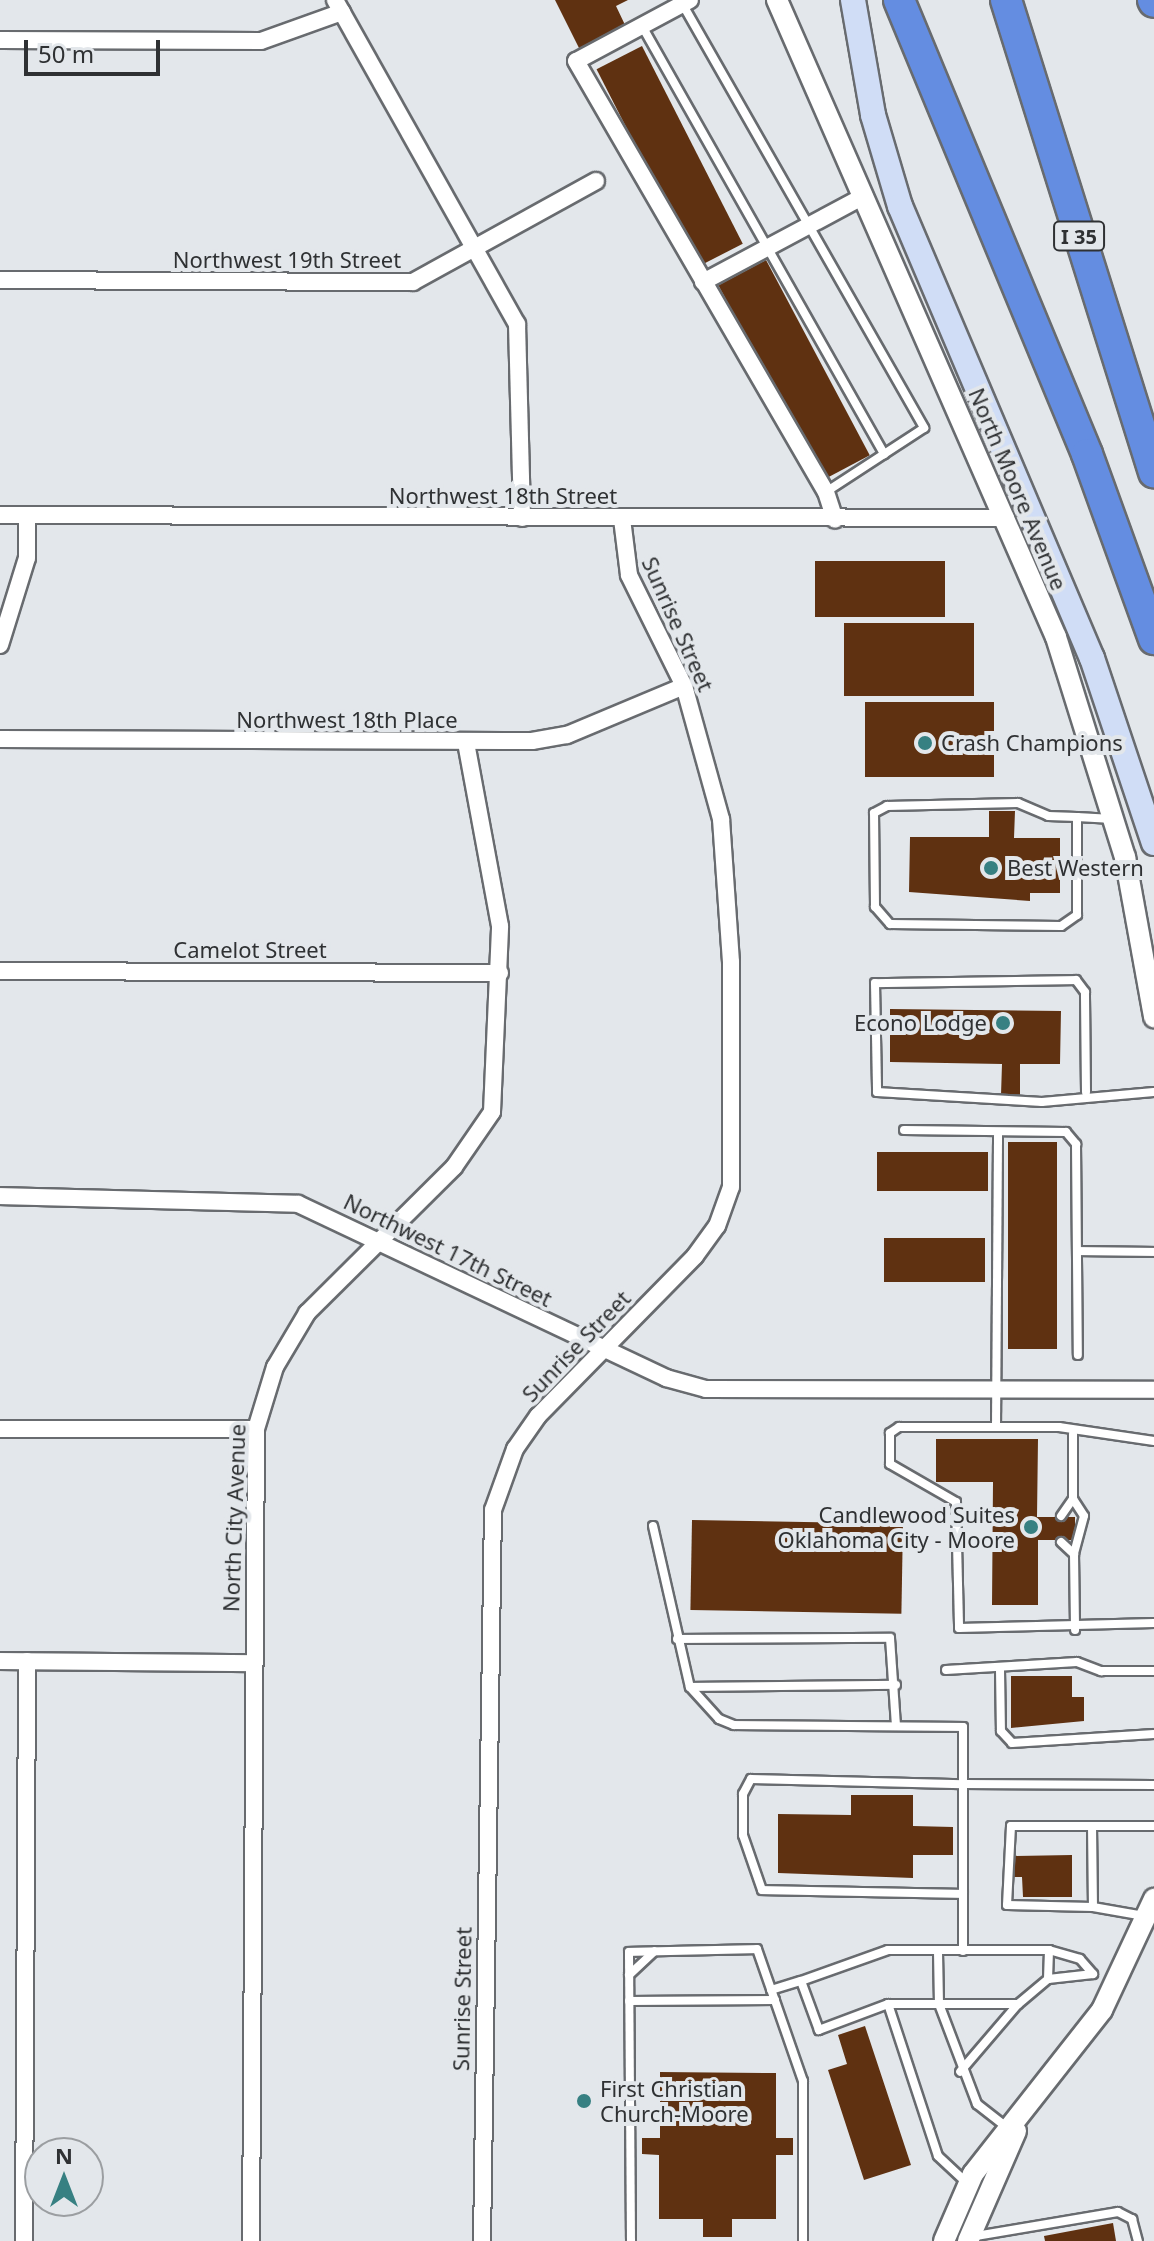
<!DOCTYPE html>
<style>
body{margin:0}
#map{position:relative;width:1154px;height:2241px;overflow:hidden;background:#e3e7eb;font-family:"Noto Sans",sans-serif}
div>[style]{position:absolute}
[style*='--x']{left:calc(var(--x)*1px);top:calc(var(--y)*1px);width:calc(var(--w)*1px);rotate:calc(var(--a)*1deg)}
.building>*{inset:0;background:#5f3111;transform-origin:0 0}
.roads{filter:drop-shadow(2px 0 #686b6f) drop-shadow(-2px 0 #686b6f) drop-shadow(0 2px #686b6f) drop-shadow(0 -2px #686b6f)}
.service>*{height:8px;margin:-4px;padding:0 4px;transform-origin:4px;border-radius:4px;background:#fff}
.minor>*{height:16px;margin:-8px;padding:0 8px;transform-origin:8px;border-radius:8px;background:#fff}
.tertiary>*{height:20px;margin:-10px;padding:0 10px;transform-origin:10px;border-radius:10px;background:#fff}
.secondary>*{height:24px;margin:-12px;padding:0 12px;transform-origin:12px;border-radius:12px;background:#d0ddf6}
.motorway>*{height:30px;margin:-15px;padding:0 15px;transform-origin:15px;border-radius:15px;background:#648de1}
.dots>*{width:22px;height:22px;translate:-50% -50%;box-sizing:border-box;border:4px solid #e3e7eb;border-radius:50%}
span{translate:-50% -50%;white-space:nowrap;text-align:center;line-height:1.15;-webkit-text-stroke:8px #e3e7eb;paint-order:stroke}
.shield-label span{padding:2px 6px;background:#e3e7eb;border:2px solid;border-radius:6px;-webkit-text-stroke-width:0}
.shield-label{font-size:20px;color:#2f3133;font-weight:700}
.street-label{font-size:22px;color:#2f3133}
.poi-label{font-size:22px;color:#2f3133}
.left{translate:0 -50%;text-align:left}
.right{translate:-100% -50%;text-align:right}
.north{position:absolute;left:24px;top:2137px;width:80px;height:80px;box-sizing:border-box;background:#e3e7eb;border:2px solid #9b9ea1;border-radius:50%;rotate:0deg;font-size:22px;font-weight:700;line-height:32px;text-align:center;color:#2f3133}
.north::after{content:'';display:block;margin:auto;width:28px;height:36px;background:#378082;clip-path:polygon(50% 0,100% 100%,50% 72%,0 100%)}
.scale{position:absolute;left:24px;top:40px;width:136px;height:36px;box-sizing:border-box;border:4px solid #2f3133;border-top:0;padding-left:10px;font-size:24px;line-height:28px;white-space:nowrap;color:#2f3133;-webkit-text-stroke:6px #e3e7eb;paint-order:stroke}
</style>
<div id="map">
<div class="building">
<div style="clip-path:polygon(555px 0,628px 0,616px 6px,626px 27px,580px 50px)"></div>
<div style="left:642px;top:46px;width:222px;height:51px;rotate:63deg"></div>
<div style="left:766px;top:260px;width:221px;height:54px;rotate:62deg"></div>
<div style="left:815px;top:561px;width:130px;height:56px"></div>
<div style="left:844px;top:623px;width:130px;height:73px"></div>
<div style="left:865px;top:702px;width:129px;height:75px"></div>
<div style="clip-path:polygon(989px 811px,1015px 811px,1014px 838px,1060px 838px,1060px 893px,1030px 893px,1030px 901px,909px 892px,910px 837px,989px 837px)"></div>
<div style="clip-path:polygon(890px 1009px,1061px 1011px,1060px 1064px,1020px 1064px,1020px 1095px,1001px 1095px,1002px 1064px,890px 1062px)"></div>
<div style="left:1008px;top:1142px;width:49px;height:207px"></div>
<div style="left:877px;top:1152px;width:111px;height:39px"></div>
<div style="left:884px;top:1238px;width:101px;height:44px"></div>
<div style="clip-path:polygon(936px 1439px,1038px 1439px,1037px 1517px,1075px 1517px,1075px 1540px,1038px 1540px,1038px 1605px,992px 1605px,993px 1482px,936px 1482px)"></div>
<div style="left:692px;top:1520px;width:211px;height:90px;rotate:1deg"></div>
<div style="clip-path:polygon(1011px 1676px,1072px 1676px,1072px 1697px,1084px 1697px,1084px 1721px,1011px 1728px)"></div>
<div style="clip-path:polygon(851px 1795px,913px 1795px,913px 1826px,953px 1827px,953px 1855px,913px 1855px,913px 1878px,778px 1873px,778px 1814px,851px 1815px)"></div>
<div style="clip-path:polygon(1072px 1855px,1072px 1897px,1023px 1897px,1022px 1877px,1011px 1877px,1010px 1856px)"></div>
<div style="clip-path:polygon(865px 2026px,911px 2165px,864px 2180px,828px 2070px,847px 2064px,838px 2035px)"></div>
<div style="clip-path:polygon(660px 2072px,776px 2073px,776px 2138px,793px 2138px,793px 2155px,776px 2155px,776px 2219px,732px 2219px,732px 2237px,703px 2237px,703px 2219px,659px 2219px,659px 2155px,642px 2154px,642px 2138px,660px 2138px)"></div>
<div style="clip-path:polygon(1113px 2223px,1116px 2241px,1045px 2241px,1044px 2236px)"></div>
</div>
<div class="roads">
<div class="service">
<div style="--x:683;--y:5;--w:487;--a:60.3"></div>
<div style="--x:924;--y:428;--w:117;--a:146.9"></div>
<div style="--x:642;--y:26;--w:492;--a:60.5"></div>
<div style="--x:1077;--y:817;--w:98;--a:90"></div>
<div style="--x:1077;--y:915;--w:19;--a:145"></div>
<div style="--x:1061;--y:926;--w:171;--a:-179.3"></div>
<div style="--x:890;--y:924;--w:23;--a:-131"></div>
<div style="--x:875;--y:907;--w:94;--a:-90.6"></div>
<div style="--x:874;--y:813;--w:15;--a:-28"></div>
<div style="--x:887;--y:806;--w:131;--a:-1.3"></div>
<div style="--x:1018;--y:803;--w:33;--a:23"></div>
<div style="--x:1048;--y:816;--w:29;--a:2"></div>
<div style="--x:1077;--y:817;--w:36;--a:3"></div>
<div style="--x:1086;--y:1092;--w:100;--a:-90.6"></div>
<div style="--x:1085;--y:992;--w:15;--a:-127"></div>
<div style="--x:1076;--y:980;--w:201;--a:179.1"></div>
<div style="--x:875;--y:983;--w:109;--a:88.9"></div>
<div style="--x:877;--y:1092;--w:165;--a:3.5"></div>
<div style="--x:1042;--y:1102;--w:112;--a:-5.1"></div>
<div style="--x:904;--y:1130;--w:162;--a:0.7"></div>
<div style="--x:1066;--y:1132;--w:16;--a:50"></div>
<div style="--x:1076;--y:1144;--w:211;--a:89.5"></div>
<div style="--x:1078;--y:1251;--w:76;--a:0.8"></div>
<div style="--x:996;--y:1427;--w:295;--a:-89.6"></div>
<div style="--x:1073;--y:1434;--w:65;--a:90"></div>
<div style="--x:1073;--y:1499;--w:20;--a:57"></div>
<div style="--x:1084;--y:1516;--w:39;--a:105"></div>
<div style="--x:1074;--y:1554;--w:76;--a:89.2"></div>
<div style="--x:1154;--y:1441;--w:96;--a:-171.6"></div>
<div style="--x:1059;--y:1427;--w:160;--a:180"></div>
<div style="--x:899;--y:1427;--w:11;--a:146"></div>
<div style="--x:890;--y:1433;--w:31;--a:90"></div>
<div style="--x:890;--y:1464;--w:76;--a:29.9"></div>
<div style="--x:956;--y:1502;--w:126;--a:88.6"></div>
<div style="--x:959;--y:1628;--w:195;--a:-1.5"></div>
<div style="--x:1061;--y:1516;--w:21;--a:-55"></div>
<div style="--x:653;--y:1526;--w:165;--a:77.1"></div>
<div style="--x:690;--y:1687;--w:43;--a:47.8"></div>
<div style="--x:719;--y:1719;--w:16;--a:22"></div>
<div style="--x:734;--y:1725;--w:229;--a:0.5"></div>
<div style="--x:963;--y:1727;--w:167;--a:90"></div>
<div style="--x:963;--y:1894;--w:201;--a:-178.9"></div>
<div style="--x:762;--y:1890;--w:58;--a:-109.1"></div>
<div style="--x:743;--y:1835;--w:41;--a:-90"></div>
<div style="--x:743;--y:1794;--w:17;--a:-62"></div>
<div style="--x:751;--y:1779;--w:212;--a:1.4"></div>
<div style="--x:963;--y:1784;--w:191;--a:0.3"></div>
<div style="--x:1061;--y:1542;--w:18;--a:43"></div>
<div style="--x:677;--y:1639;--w:213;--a:-0.3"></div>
<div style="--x:890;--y:1638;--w:88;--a:86.1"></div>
<div style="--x:946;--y:1670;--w:131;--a:-3.5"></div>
<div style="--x:1077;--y:1662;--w:26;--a:21"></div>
<div style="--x:1101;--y:1671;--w:53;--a:0"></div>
<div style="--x:1000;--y:1670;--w:61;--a:89.1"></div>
<div style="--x:1001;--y:1731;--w:16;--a:47"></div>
<div style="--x:1012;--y:1743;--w:142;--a:-3.6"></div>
<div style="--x:690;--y:1687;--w:206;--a:-0.6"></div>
<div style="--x:1092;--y:1826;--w:81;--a:89.3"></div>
<div style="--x:1093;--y:1907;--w:86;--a:-178.7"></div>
<div style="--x:1007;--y:1905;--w:79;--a:-87.1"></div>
<div style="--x:1011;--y:1826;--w:143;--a:0"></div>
<div style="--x:963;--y:1894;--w:57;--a:90"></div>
<div style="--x:1093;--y:1907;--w:52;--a:10"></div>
<div style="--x:938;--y:1952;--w:52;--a:88.9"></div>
<div style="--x:939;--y:2004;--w:79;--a:0"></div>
<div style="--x:1018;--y:2004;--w:89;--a:130.5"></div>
<div style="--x:629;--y:1975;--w:35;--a:-43"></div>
<div style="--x:1048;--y:1979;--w:29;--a:-88"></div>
<div style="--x:771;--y:1990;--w:31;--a:-17"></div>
<div style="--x:629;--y:2001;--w:146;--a:-0.4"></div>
<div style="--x:888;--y:2004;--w:74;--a:159.4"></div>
<div style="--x:819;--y:2030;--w:52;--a:-110.2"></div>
<div style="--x:801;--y:1981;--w:92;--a:-19.6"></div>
<div style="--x:888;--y:1950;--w:161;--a:0"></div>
<div style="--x:1049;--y:1950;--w:32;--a:16"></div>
<div style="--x:1080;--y:1959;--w:20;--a:49"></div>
<div style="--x:1093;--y:1974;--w:45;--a:173.7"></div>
<div style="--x:1048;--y:1979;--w:39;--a:140"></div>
<div style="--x:968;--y:2184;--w:41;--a:-137"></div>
<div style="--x:938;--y:2156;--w:160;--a:-108.2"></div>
<div style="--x:888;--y:2004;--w:51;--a:0"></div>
<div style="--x:939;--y:2004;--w:107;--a:69.2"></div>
<div style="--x:977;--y:2104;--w:39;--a:38"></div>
<div style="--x:970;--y:2237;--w:150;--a:-9.6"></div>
<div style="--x:1118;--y:2212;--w:16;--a:27"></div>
<div style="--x:1132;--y:2219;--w:23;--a:75"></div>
<div style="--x:631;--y:2241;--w:289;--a:-90.4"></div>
<div style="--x:629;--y:1952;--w:128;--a:-1.3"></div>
<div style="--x:757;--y:1949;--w:140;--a:70.8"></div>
<div style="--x:803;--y:2081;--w:160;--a:90"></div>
</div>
<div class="minor">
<div style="--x:335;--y:0;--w:372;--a:60.7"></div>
<div style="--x:517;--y:324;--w:194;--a:88.5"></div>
<div style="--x:690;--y:0;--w:129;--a:151.8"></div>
<div style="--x:576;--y:61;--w:498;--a:59.9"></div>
<div style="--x:826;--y:492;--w:29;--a:72"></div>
<div style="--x:0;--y:40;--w:261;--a:0.2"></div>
<div style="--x:261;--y:41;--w:86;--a:-19.7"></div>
<div style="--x:0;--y:280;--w:413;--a:0.3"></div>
<div style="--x:413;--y:282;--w:209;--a:-28.9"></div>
<div style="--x:703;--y:282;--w:183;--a:-28.1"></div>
<div style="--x:0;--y:515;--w:1006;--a:0.17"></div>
<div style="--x:0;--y:645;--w:91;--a:-72.8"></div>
<div style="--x:27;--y:558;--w:43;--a:-90"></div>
<div style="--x:0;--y:739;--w:532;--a:0.22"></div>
<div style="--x:532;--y:741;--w:36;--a:-10"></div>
<div style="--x:567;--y:735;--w:127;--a:-22.7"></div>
<div style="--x:0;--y:971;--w:500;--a:0.23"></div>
<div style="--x:0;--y:1196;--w:298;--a:1.5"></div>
<div style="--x:298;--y:1204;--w:407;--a:25.3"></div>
<div style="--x:666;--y:1378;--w:41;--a:15.4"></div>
<div style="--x:706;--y:1389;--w:448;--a:0.1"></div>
<div style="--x:0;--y:1429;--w:256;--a:0"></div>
<div style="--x:0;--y:1661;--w:252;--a:0.5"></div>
<div style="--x:24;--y:2241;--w:580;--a:-89.7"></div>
<div style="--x:251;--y:2241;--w:812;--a:-89.65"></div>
<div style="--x:256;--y:1429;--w:65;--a:-73"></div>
<div style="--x:275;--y:1367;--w:63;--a:-59.3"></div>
<div style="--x:307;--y:1313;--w:207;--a:-44.8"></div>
<div style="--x:454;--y:1167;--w:67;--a:-55.4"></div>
<div style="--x:492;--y:1112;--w:186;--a:-87.5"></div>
<div style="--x:500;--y:926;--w:186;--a:-100.5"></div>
<div style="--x:482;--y:2241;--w:731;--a:-89.14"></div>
<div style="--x:493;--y:1510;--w:65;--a:-70.2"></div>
<div style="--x:515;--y:1449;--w:40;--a:-55.1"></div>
<div style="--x:538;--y:1416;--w:224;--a:-45.5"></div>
<div style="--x:695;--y:1256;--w:37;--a:-54"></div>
<div style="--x:717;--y:1226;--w:41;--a:-70.3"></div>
<div style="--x:731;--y:1187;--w:225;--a:-90"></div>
<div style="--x:731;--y:962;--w:143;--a:-94"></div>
<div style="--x:721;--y:819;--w:138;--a:-105.5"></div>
<div style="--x:684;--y:686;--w:124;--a:-116.4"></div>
<div style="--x:629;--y:575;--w:56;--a:-97.1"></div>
</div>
<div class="tertiary">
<div style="--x:777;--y:0;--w:695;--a:66.35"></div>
<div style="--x:1056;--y:637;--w:231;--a:72.6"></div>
<div style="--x:1125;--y:857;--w:163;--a:79.7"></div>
<div style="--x:944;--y:2241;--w:73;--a:-66.6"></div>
<div style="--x:973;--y:2174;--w:209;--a:-51.8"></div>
<div style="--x:1102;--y:2010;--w:123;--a:-64.9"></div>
<div style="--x:968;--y:2241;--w:120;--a:-66.4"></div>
</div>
<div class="secondary">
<div style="--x:853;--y:0;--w:117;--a:80.1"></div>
<div style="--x:873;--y:115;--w:95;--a:73.5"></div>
<div style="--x:900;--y:206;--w:491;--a:67"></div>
<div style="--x:1092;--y:658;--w:195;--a:71.5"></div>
</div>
<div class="motorway">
<div style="--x:899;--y:0;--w:491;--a:67.5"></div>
<div style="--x:1087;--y:454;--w:197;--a:70.1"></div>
<div style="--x:1006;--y:0;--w:495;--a:72.6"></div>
<div style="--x:1153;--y:0;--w:2;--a:63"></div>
</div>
</div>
<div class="dots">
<div style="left:925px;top:743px;background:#378082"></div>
<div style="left:991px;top:868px;background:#378082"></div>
<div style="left:1003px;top:1023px;background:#378082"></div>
<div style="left:1031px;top:1527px;background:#378082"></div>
<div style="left:584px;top:2101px;background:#378082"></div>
</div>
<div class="shield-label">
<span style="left:1079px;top:236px">I 35</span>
</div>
<div class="street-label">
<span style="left:287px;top:260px">Northwest 19th Street</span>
<span style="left:1018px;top:489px;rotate:67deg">North Moore Avenue</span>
<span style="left:503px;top:496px">Northwest 18th Street</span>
<span style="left:678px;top:624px;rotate:66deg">Sunrise Street</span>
<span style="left:347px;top:720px">Northwest 18th Place</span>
<span style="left:250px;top:950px">Camelot Street</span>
<span style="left:448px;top:1250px;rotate:26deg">Northwest 17th Street</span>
<span style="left:576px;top:1346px;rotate:-46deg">Sunrise Street</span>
<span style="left:234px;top:1518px;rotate:-88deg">North City Avenue</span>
<span style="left:462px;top:1999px;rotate:-89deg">Sunrise Street</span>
</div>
<div class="poi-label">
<span class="left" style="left:941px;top:743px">Crash Champions</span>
<span class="left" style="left:1007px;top:868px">Best Western</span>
<span class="right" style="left:987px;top:1023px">Econo Lodge</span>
<span class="right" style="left:1015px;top:1527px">Candlewood Suites<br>Oklahoma City - Moore</span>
<span class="left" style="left:600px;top:2101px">First Christian<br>Church-Moore</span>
</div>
<div class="north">N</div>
<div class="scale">50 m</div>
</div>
